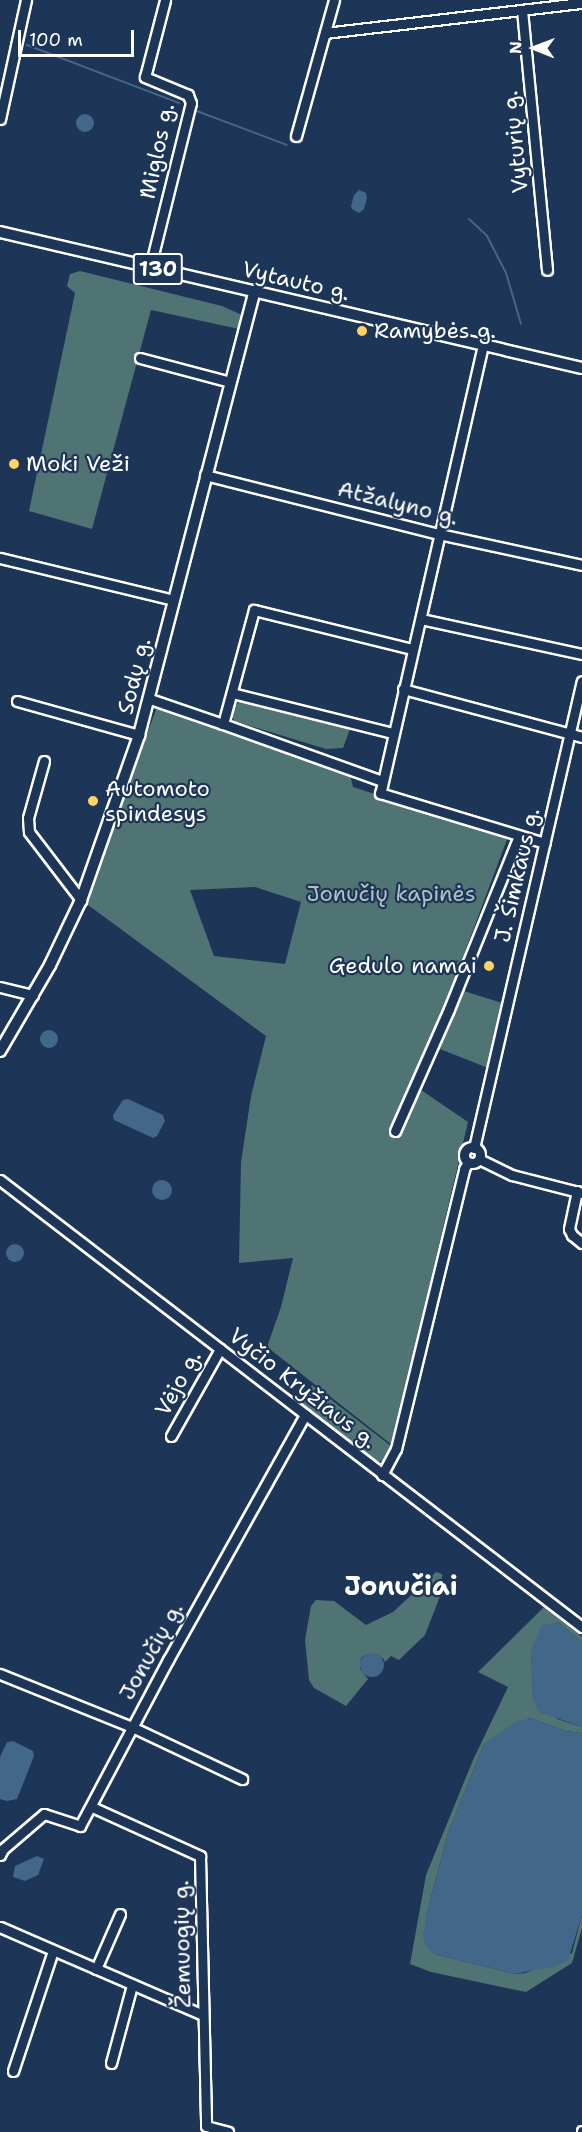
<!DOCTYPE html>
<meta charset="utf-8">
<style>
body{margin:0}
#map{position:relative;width:582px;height:2132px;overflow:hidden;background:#1d3557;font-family:"Shantell Sans",sans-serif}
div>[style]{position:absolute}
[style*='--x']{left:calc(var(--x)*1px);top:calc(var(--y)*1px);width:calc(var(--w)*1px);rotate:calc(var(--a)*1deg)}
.green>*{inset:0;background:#507373}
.water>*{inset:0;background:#426789}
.round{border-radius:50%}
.stream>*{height:2px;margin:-1px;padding:0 1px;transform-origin:1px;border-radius:1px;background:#426789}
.roads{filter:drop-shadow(2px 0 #fff) drop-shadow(-2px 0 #fff) drop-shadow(0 2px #fff) drop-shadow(0 -2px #fff)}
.minor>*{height:9px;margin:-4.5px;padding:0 4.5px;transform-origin:4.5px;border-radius:4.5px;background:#1d3557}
.minor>.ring{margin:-4.5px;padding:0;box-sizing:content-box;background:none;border:9px solid #1d3557;border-radius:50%}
.major>*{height:10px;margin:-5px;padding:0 5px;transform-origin:5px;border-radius:5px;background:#1d3557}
.dots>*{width:16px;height:16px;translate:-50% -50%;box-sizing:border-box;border:3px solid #1d3557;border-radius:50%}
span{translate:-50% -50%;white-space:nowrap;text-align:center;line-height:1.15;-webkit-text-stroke:4.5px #1d3557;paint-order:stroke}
.shield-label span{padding:2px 4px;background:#1d3557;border:2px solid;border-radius:4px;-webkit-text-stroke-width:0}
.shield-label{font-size:21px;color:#fff;font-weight:700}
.street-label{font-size:22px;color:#fff}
.poi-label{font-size:22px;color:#fff}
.left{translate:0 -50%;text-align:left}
.right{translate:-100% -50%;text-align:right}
.park-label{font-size:22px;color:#b0c0c0}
.quarter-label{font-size:26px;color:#fff;font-weight:700}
.north{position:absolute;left:504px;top:18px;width:60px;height:60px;-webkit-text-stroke:4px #1d3557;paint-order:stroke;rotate:271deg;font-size:16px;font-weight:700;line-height:24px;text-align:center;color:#fff}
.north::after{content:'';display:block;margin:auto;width:21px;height:27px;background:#fff;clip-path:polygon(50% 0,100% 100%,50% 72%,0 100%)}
.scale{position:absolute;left:18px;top:30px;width:116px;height:27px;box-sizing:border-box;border:3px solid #fff;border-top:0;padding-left:8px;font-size:18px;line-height:21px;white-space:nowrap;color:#fff;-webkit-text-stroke:4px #1d3557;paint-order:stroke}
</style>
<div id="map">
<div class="green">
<div style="clip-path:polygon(80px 271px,222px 306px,242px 315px,239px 329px,151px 310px,92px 529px,29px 511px,75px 293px,67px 286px,70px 274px)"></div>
<div style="clip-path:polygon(243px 699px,351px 726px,343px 748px,326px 749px,234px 721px,230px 709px)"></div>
<div style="clip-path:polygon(evenodd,157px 707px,349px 770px,353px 787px,508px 837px,446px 1002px,390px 1129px,400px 1136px,421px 1090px,468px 1122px,392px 1445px,267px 1347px,281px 1307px,293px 1258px,239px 1263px,241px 1162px,251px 1096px,266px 1036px,84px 902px,157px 707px,255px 887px,301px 902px,285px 964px,214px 956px,190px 890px,255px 887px)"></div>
<div style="clip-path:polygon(464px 991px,502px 1003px,488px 1068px,440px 1049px)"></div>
<div style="clip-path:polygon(312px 1385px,391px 1446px,384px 1461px,375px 1462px,299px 1402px)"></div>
<div style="clip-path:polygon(436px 1572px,442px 1574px,442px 1591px,425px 1635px,399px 1660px,391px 1656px,385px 1662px,383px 1658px,365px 1655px,361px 1658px,360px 1669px,368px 1679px,346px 1706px,314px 1688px,309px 1680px,305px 1640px,311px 1606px,316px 1600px,334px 1601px,366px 1625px,393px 1612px)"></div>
<div style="clip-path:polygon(544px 1607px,582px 1637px,582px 1642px,558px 1622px,531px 1651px,532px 1666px,557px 1719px,582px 1727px,582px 1733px,566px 1731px,530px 1718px,484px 1744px,448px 1833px,426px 1916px,434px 1954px,515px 1974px,526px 1973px,572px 1953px,582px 1915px,582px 1928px,572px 1963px,526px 1992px,431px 1972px,410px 1964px,426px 1875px,473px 1760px,508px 1687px,478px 1672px)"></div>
</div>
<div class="water">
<div class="round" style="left:76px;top:114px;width:18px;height:18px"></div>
<div style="clip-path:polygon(359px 190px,366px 193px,367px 198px,364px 209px,359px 213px,352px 209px,351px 206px,354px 195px)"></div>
<div class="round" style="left:40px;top:1030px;width:18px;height:18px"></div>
<div style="clip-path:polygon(128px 1099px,163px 1115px,165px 1121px,157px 1136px,153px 1138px,114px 1120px,113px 1115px,123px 1100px)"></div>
<div class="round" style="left:152px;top:1180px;width:20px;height:20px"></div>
<div class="round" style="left:6px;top:1244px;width:18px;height:18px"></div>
<div style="clip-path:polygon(558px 1622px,582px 1642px,582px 1727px,539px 1712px,532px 1696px,531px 1651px,542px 1625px)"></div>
<div class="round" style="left:360px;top:1653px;width:24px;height:24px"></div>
<div style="clip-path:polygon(530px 1718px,566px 1731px,582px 1733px,582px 1915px,568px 1960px,556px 1966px,515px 1974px,434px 1954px,426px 1947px,423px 1937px,426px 1916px,448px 1833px,484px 1744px,514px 1723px)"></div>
<div style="clip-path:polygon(13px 1741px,33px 1751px,34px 1756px,17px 1799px,7px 1801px,0 1799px,0 1757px,7px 1742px)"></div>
<div style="clip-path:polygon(37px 1856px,44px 1859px,38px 1875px,25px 1881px,13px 1877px,15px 1866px)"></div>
</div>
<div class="stream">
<div style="--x:27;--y:45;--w:163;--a:20.9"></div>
<div style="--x:194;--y:110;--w:99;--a:20.6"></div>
<div style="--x:469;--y:219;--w:25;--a:43"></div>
<div style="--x:487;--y:236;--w:42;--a:62.8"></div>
<div style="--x:506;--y:273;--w:53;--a:73.6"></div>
</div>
<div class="roads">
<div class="minor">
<div style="--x:522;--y:10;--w:261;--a:84.5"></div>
<div style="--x:325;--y:33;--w:259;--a:-6.7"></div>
<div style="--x:0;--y:119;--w:122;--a:-77.7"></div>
<div style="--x:296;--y:136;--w:141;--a:-74.4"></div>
<div style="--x:150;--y:267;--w:169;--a:-76"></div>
<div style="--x:191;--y:103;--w:9;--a:-111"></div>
<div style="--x:188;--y:95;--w:47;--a:-157.3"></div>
<div style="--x:145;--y:77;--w:80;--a:-75.4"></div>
<div style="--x:483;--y:345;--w:460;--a:102.9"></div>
<div style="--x:380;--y:793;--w:172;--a:16.9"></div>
<div style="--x:140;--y:358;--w:93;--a:14.9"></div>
<div style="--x:205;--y:475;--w:241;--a:14.2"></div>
<div style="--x:439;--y:534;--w:146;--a:12.2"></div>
<div style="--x:0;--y:558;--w:178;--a:13.6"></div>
<div style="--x:421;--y:619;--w:165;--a:12.3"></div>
<div style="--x:403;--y:689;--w:185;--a:15"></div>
<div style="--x:232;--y:693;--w:166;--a:14"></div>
<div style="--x:150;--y:699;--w:77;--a:18.9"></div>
<div style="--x:223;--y:724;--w:118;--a:-74.8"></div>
<div style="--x:254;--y:610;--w:163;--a:13.9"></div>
<div style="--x:17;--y:701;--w:127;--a:15.6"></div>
<div style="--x:223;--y:724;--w:169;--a:19.7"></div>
<div style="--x:44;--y:761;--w:59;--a:105.7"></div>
<div style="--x:28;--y:818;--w:14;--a:86"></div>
<div style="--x:29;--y:832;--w:86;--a:52.6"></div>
<div style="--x:0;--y:987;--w:34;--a:14"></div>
<div style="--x:395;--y:1131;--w:133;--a:-66.1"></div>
<div style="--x:449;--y:1009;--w:187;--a:-68"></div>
<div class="ring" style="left:464px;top:1147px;width:7px;height:7px"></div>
<div style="--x:474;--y:1148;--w:479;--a:-77"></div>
<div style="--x:479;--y:1159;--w:37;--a:26"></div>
<div style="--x:512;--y:1175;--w:72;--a:14.4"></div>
<div style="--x:0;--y:1180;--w:734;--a:37.53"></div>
<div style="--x:577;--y:1191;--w:39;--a:102"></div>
<div style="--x:569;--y:1229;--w:7;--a:63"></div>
<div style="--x:572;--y:1235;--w:13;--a:39"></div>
<div style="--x:171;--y:1436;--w:100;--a:-60.6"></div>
<div style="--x:382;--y:1475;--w:30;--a:-62"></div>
<div style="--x:396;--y:1449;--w:288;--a:-76.3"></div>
<div style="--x:464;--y:1169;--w:8;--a:-60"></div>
<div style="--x:0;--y:1674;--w:142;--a:21.9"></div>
<div style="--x:132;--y:1727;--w:122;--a:25.3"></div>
<div style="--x:92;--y:1807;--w:119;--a:24.4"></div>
<div style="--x:200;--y:1856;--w:270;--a:88.7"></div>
<div style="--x:206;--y:2126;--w:23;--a:15"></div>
<div style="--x:0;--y:1855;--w:7;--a:-63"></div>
<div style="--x:3;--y:1849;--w:54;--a:-40.5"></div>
<div style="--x:44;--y:1814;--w:38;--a:18"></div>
<div style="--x:80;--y:1826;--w:188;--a:-62.1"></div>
<div style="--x:168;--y:1660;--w:281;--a:-60.8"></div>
<div style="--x:0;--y:1927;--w:221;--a:23.4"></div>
<div style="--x:96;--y:1969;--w:60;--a:-66.4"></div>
<div style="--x:111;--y:2063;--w:81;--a:-74.9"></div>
<div style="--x:13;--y:2071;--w:126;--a:-71.6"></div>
<div style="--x:582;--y:2132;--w:1;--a:-90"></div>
</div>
<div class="major">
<div style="--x:0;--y:232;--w:598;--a:13.15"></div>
<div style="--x:0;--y:1051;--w:99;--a:-59.8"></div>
<div style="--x:50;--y:965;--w:72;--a:-64.5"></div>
<div style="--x:81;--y:900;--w:175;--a:-70.6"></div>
<div style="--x:139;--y:735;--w:459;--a:-75.4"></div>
</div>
</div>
<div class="dots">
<div style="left:362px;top:331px;background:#ffd166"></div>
<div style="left:14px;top:464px;background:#ffd166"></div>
<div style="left:93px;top:801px;background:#ffd166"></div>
<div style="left:489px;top:966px;background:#ffd166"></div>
</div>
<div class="shield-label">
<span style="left:158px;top:269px">130</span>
</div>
<div class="street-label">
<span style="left:515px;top:142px;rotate:-96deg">Vyturių g.</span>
<span style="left:157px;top:151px;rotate:-78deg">Miglos g.</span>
<span style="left:296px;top:281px;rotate:13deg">Vytauto g.</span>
<span style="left:398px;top:503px;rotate:14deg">Atžalyno g.</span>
<span style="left:134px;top:676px;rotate:-76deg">Sodų g.</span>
<span style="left:517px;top:875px;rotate:-77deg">J. Šimkaus g.</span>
<span style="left:178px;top:1383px;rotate:-61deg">Vėjo g.</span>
<span style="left:303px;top:1388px;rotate:38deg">Vyčio Kryžiaus g.</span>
<span style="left:151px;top:1651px;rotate:-61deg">Jonučių g.</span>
<span style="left:182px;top:1944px;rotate:-91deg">Žemuogių g.</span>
</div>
<div class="poi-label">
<span class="left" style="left:374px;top:331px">Ramybės g.</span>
<span class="left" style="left:26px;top:464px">Moki Veži</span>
<span class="left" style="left:105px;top:801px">Automoto<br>spindesys</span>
<span class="right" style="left:477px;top:966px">Gedulo namai</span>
</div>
<div class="park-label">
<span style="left:391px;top:894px">Jonučių kapinės</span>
</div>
<div class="quarter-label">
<span style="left:401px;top:1586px">Jonučiai</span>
</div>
<div class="north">N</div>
<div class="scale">100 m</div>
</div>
